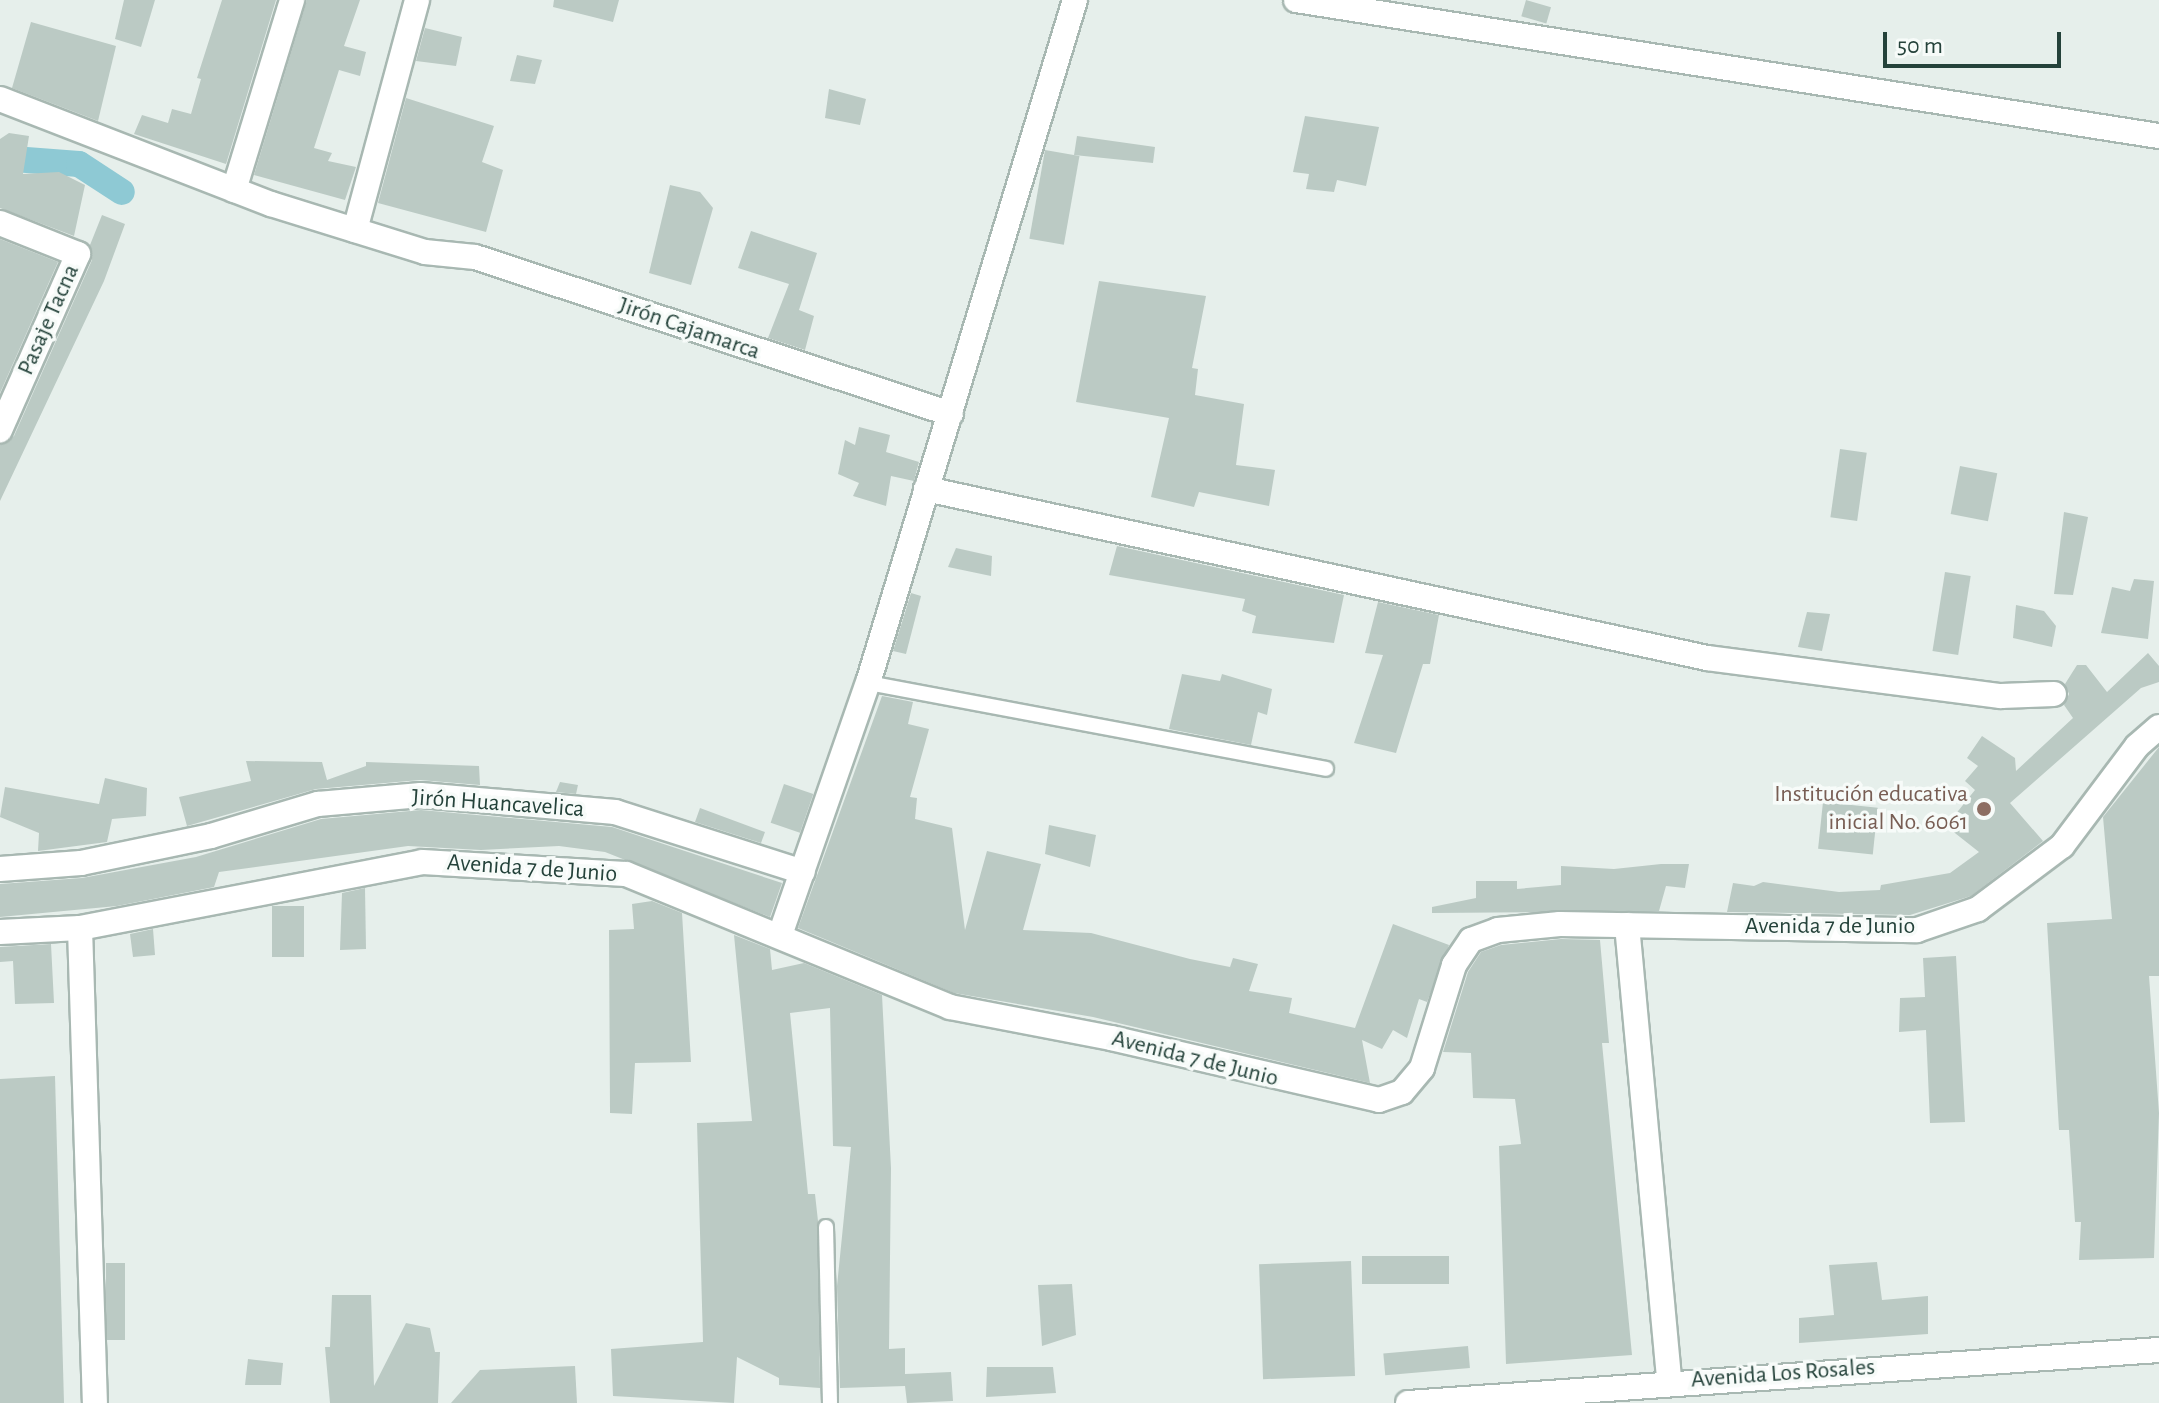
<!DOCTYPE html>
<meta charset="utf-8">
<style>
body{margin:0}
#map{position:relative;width:2159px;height:1403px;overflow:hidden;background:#e6efeb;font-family:"Alegreya Sans",sans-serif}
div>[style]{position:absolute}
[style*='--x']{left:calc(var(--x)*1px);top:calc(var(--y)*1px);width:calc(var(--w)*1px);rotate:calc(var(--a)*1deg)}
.canal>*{height:26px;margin:-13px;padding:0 13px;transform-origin:13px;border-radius:13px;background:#8ec9d4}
.building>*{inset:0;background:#bbcac4;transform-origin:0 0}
.roads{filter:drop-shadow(2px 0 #a8b8b2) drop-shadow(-2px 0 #a8b8b2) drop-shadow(0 2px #a8b8b2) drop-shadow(0 -2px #a8b8b2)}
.service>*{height:14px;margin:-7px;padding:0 7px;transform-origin:7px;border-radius:7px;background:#fff}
.minor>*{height:24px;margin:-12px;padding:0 12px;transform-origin:12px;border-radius:12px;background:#fff}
.dots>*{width:22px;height:22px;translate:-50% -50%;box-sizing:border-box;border:4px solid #f7fbf9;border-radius:50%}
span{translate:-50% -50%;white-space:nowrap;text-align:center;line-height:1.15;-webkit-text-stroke:7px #f7fbf9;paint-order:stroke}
.street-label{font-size:24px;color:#24423a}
.education-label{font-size:24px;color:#785e54}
.right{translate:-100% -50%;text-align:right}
.scale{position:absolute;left:1883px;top:32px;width:178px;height:36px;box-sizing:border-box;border:4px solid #24423a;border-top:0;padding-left:10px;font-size:24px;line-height:28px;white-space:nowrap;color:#24423a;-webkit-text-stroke:6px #f7fbf9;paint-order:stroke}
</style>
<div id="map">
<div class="canal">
<div style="--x:0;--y:158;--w:79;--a:4.3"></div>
<div style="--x:79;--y:164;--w:51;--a:33.1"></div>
</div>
<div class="building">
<div style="clip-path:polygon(124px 0,155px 0,141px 47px,115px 39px)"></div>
<div style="clip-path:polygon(222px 0,276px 0,226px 164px,134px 134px,142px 115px,168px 123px,172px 109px,191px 114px,201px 79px,197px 78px)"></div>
<div style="clip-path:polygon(307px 0,360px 0,344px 46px,366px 52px,360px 76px,339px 70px,314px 148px,332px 153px,328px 161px,356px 167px,345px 200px,254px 175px)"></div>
<div style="clip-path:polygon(554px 0,619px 0,613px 22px,553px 7px)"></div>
<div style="left:1526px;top:0;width:26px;height:17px;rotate:16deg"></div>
<div style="clip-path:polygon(31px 22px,116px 46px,98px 121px,12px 88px)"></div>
<div style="clip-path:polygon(425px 28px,462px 37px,456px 66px,416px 61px)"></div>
<div style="clip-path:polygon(517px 55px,542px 60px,535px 84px,510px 81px)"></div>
<div style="clip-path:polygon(829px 89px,866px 99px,860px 125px,825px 118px)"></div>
<div style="clip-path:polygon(406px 98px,494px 126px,482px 162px,503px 170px,486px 232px,378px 203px)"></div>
<div style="clip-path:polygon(1305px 116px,1379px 127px,1366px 186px,1337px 180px,1334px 192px,1306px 189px,1309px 174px,1293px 172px)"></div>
<div style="clip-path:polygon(9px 133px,29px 136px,23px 174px,59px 172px,85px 185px,74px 236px,0 208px,0 139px)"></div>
<div style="clip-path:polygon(1077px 136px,1155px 147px,1153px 163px,1074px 155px)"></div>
<div style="left:1045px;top:150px;width:35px;height:90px;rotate:10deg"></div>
<div style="clip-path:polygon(670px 185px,700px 192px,713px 208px,691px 285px,649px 273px)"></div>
<div style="clip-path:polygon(102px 215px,125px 224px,104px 281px,0 501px,0 445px,14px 436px,92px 260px,90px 245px)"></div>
<div style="clip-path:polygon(751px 231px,817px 253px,799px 310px,814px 316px,805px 350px,768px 338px,789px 284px,738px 268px)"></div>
<div style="clip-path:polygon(0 239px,58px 262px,0 393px)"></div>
<div style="clip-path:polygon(1099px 281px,1206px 296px,1192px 368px,1198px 369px,1195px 395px,1244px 404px,1236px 465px,1275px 470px,1269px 506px,1199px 492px,1194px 507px,1151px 497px,1169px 418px,1076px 402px)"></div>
<div style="clip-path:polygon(859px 427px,890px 435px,886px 452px,919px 462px,914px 481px,891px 476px,886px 506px,853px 496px,859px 483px,838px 474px,845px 440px,855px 445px)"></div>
<div style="left:1840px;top:449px;width:27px;height:69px;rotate:8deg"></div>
<div style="left:1960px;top:466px;width:38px;height:49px;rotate:11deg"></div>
<div style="clip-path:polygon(2064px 512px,2088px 517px,2073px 595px,2054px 594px)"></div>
<div style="clip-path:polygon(1117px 546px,1344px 595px,1334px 643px,1252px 633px,1256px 616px,1242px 611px,1245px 599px,1109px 575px)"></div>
<div style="clip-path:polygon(956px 548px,992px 556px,991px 576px,948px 567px)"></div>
<div style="left:1945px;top:572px;width:26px;height:80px;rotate:9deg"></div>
<div style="clip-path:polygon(2134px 579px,2154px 581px,2148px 639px,2101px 633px,2112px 587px,2130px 591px)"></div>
<div style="clip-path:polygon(911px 593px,921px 596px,906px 654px,893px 651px)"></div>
<div style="clip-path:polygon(1378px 602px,1439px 615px,1430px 664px,1423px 664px,1396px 753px,1354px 743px,1383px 655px,1365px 653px)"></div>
<div style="clip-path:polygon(2016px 605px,2044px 611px,2056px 626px,2052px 647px,2013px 638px)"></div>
<div style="clip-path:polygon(1807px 612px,1830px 614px,1822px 651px,1798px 647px)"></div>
<div style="clip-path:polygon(2148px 653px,2159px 666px,2159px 682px,2141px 688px,2010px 803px,2043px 841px,1971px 896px,1910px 915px,1727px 912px,1733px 883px,1754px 886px,1763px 882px,1839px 892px,1880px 890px,1881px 885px,1950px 873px,1979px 852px,1946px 826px,1975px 790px,1965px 781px,1978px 766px,1967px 758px,1982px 736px,2015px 758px,2016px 771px,2073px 718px,2064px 705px,2069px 694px,2065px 684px,2077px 665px,2086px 665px,2107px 692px)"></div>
<div style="clip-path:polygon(1182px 674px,1220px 681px,1222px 674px,1272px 689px,1267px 715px,1258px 712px,1251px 745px,1169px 729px)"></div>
<div style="clip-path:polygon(882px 696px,913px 702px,908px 724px,929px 729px,910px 797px,917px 798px,915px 819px,952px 828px,965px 930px,987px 851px,1041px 864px,1023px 930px,1091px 933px,1190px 959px,1230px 967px,1233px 958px,1258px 964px,1249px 991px,1292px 998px,1289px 1013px,1355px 1028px,1393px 924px,1449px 945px,1427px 1002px,1419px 999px,1407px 1038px,1393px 1030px,1382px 1049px,1362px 1040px,1370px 1083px,1093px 1017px,954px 993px,798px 928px)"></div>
<div style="clip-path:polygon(2159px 747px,2159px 976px,2149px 976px,2159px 1113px,2154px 1258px,2079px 1260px,2081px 1222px,2075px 1222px,2069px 1130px,2059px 1130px,2047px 923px,2112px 919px,2103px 817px)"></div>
<div style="clip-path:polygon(246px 761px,322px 762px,327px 780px,366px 766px,366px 762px,479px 766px,480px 785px,420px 780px,316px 789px,187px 826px,179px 797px,251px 781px)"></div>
<div style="clip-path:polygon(105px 778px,147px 788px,146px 816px,112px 819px,107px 842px,38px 851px,39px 833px,0 817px,5px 787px,99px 804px)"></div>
<div style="clip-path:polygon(560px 782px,578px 785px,576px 794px,556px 792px)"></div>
<div style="left:784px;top:784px;width:31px;height:41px;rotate:19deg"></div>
<div style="left:1823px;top:802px;width:55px;height:47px;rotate:6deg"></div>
<div style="clip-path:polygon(700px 808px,765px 832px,761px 843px,695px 822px)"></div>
<div style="clip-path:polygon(421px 810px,612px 827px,782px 883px,770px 917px,605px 852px,559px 846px,481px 850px,408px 846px,219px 872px,214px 887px,117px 906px,0 917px,0 884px,82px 878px,196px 857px,321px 819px)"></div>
<div style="clip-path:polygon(1049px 825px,1096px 835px,1090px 867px,1045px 854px)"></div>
<div style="clip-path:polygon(1661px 864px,1689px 864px,1685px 888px,1666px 886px,1659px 911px,1432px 913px,1432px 907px,1476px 898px,1476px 881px,1517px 881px,1517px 889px,1561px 885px,1561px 866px,1614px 869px)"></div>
<div style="clip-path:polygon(365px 888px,366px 949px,340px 950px,342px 893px)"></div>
<div style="clip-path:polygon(652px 901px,682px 913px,691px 1062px,635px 1063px,632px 1114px,610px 1113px,609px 930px,634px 929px,632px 904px)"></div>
<div style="left:272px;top:906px;width:32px;height:51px"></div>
<div style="clip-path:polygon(153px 929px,155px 955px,133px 957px,130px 934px)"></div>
<div style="clip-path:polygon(734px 935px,770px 949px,772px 970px,804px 963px,882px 995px,891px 1168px,889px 1349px,905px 1348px,905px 1374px,951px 1372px,953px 1401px,907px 1403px,905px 1386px,840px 1388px,837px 1286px,851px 1147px,833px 1146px,830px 1008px,790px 1013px,808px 1194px,815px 1194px,818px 1221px,820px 1388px,779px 1385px,779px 1378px,737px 1357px,734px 1403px,613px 1396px,611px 1349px,703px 1342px,697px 1123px,752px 1121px)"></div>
<div style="clip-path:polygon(1561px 939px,1600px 940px,1609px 1043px,1602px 1043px,1632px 1355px,1506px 1364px,1499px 1146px,1521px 1144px,1515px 1099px,1473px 1098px,1471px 1053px,1443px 1052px,1468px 972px,1481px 952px,1501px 945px)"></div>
<div style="clip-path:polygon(51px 944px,54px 1003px,15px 1004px,13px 961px,0 962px,0 947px)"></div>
<div style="clip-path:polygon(1956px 956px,1965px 1122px,1930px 1123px,1926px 1030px,1899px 1032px,1900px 998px,1925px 997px,1923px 958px)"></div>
<div style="clip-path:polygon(55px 1076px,64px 1403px,0 1403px,0 1079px)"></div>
<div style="left:1449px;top:1256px;width:28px;height:87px;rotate:90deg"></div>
<div style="left:1351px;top:1261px;width:115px;height:92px;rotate:88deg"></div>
<div style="clip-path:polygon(1877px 1262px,1882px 1300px,1928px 1296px,1928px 1334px,1799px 1343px,1799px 1318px,1834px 1315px,1829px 1265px)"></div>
<div style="left:106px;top:1263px;width:19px;height:77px"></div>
<div style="clip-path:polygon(1072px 1284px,1076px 1335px,1042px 1346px,1038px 1285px)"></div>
<div style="clip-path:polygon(332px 1295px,371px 1295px,374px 1386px,406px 1323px,430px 1328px,435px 1352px,440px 1352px,438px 1403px,330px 1403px,325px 1347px,330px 1347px)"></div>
<div style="left:1468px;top:1346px;width:22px;height:85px;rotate:85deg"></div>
<div style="clip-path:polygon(248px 1359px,283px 1363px,281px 1385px,245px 1385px)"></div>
<div style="clip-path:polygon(575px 1366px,577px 1403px,451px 1403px,480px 1370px)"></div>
<div style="clip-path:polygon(987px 1367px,1053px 1367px,1056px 1393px,986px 1397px)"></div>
</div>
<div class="roads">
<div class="service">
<div style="--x:868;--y:683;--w:466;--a:10.6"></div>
<div style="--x:826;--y:1227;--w:176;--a:88.7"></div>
</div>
<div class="minor">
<div style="--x:1296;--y:0;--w:874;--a:8.96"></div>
<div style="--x:0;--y:99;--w:291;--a:21.2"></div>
<div style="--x:271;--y:204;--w:161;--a:17.3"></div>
<div style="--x:425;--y:252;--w:50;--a:5.7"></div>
<div style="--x:475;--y:257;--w:501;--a:18.25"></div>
<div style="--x:234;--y:190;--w:199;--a:-73"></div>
<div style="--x:0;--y:223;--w:84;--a:21.7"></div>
<div style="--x:78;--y:254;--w:193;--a:113.9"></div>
<div style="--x:355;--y:230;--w:238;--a:-74.9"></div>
<div style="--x:926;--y:489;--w:799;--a:12.21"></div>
<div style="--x:1707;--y:658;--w:296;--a:7.4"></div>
<div style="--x:2001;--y:696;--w:53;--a:-2.2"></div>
<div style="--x:0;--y:869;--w:81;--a:-4.2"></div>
<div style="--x:81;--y:863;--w:133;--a:-11.7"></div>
<div style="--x:211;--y:836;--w:112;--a:-16.7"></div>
<div style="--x:318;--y:804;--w:103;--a:-5"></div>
<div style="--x:421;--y:795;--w:195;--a:5"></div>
<div style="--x:615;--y:812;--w:197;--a:17.7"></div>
<div style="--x:1627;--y:925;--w:458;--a:84.7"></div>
<div style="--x:80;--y:928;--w:475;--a:88.2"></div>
<div style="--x:0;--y:932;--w:80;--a:-2.9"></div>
<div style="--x:80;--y:928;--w:348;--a:-10.9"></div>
<div style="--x:422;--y:862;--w:204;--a:3.4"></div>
<div style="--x:626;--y:874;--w:350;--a:22.3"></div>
<div style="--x:950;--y:1007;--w:164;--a:10.9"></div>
<div style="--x:1111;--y:1038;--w:275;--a:13"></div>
<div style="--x:1379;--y:1100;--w:24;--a:-19"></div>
<div style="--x:1402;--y:1092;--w:31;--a:-50"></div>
<div style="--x:1422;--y:1068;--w:108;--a:-72.7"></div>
<div style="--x:1454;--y:965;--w:30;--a:-56"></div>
<div style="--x:1471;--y:940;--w:29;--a:-20"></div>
<div style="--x:1498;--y:930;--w:62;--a:-5.5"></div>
<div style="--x:1560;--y:924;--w:357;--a:1"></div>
<div style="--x:1917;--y:930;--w:65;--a:-19"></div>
<div style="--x:1978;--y:909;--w:105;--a:-36.9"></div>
<div style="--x:2062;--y:846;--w:125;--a:-53.1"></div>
<div style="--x:2137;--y:746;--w:29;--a:-41"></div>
<div style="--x:780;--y:935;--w:267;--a:-70.8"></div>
<div style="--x:868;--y:683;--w:714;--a:-73.14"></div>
<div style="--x:1408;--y:1403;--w:753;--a:-4.04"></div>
</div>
</div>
<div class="dots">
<div style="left:1984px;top:809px;background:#8d6e63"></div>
</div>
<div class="street-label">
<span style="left:49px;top:320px;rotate:-66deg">Pasaje Tacna</span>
<span style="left:689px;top:329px;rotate:19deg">Jirón Cajamarca</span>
<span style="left:498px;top:804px;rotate:4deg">Jirón Huancavelica</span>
<span style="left:532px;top:869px;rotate:4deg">Avenida 7 de Junio</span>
<span style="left:1830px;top:927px">Avenida 7 de Junio</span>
<span style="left:1195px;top:1059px;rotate:14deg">Avenida 7 de Junio</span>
<span style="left:1783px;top:1374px;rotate:-4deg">Avenida Los Rosales</span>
</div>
<div class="education-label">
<span class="right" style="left:1968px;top:809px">Institución educativa<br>inicial No. 6061</span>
</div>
<div class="scale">50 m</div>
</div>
